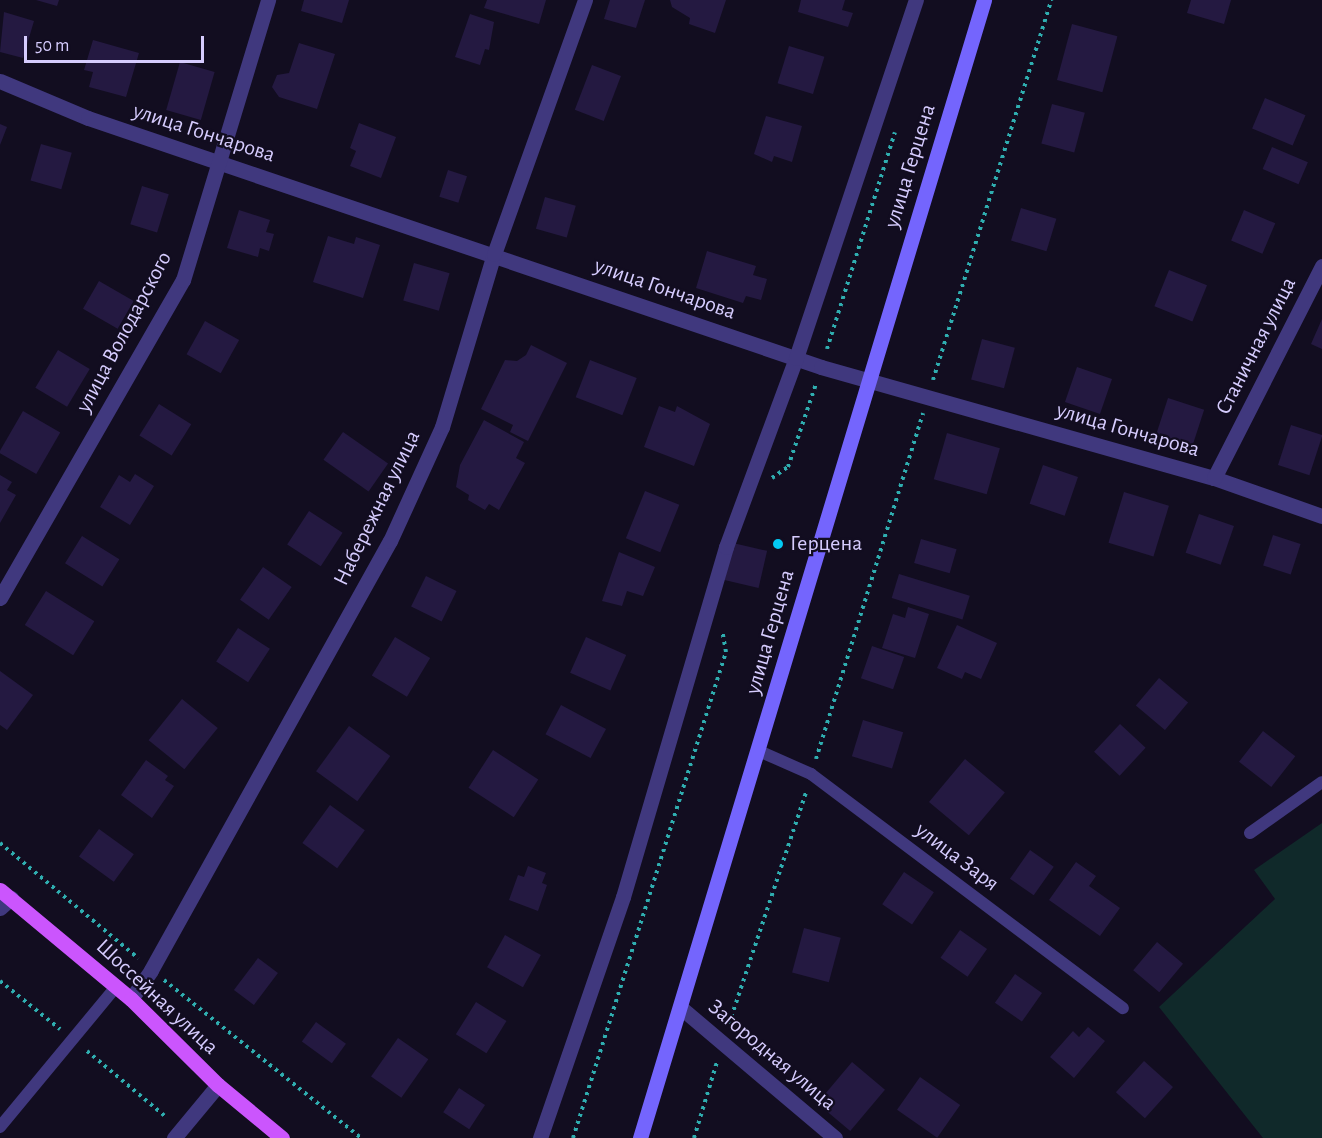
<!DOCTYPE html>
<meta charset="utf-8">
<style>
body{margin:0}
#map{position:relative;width:1322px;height:1138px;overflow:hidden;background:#120d20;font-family:"Alegreya Sans",sans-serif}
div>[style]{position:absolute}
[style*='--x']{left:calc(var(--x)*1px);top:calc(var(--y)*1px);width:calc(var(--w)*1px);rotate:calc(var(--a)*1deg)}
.green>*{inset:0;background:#10292a}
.building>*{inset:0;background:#241941;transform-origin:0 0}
.path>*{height:4px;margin-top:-2px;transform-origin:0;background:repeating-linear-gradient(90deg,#2faeb0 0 3px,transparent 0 7.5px)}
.service>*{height:12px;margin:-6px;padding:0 6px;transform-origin:6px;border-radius:6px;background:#40387e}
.minor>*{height:15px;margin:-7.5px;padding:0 7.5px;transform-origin:7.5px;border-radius:7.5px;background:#40387e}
.secondary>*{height:15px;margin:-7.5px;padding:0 7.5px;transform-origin:7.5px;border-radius:7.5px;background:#7465fd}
.primary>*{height:15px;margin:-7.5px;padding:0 7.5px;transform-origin:7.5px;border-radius:7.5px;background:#cb55fd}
.dots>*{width:16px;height:16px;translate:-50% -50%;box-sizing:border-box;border:3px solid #120d20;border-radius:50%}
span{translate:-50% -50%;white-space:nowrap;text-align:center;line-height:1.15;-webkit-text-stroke:4.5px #120d20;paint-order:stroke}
.street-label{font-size:22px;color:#d6ccfe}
.poi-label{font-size:22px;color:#d6ccfe}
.left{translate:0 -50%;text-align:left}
.scale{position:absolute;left:24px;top:36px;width:180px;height:27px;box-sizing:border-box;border:3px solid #d6ccfe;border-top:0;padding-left:8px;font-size:18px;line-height:21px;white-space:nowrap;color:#d6ccfe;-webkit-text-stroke:4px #120d20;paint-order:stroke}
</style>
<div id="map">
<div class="green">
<div style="clip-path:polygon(1322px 823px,1322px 1138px,1263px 1138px,1159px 1007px,1275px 899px,1254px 870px)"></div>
</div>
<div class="building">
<div style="clip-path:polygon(36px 0,59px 0,57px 6px)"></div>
<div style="clip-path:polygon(304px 0,349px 0,342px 23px,301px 11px)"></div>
<div style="clip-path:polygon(487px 0,546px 0,539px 24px,484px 8px)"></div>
<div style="clip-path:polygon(610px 0,645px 0,636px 28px,604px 19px)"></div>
<div style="clip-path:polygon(670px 0,726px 0,715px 33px,689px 24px,690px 18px,672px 7px)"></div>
<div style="clip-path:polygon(801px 0,845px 0,842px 10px,853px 13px,848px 27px,798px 12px)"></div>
<div style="clip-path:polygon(1191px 0,1231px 0,1224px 24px,1187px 13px)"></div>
<div style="clip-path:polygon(4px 12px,34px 21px,23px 58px,0 52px)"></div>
<div style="clip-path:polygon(470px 14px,494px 22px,489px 50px,485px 49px,480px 65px,455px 57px)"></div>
<div style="left:1072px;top:24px;width:47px;height:58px;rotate:15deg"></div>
<div style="clip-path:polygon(93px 40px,139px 53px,126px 97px,89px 87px,93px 72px,84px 70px)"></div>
<div style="clip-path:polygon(299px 43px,335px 54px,317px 109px,279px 97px,272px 87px,277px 75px,289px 73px)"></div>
<div style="left:789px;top:46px;width:37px;height:39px;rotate:17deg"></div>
<div style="left:180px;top:62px;width:36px;height:50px;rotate:16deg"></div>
<div style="left:592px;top:65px;width:31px;height:48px;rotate:21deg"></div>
<div style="left:1265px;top:98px;width:44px;height:33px;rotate:23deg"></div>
<div style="left:1052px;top:104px;width:34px;height:41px;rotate:15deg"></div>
<div style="clip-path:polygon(766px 116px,802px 126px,792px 162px,774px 156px,772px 162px,754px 154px)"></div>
<div style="clip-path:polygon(359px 123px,396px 137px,381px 178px,350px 166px,356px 151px,350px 148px)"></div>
<div style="clip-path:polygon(0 124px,7px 127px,0 145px)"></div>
<div style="left:41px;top:144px;width:32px;height:38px;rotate:16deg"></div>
<div style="left:1272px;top:147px;width:39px;height:24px;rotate:23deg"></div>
<div style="left:448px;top:170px;width:20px;height:28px;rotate:18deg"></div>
<div style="left:142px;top:186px;width:28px;height:40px;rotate:17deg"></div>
<div style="left:545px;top:197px;width:32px;height:33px;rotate:16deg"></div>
<div style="left:1021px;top:208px;width:37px;height:34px;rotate:17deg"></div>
<div style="clip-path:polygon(239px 210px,270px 220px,266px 232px,274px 234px,269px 251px,260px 248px,258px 257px,227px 248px)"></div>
<div style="left:1244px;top:210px;width:34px;height:33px;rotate:23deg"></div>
<div style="clip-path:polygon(328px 236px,354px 244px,356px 237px,380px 245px,363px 298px,313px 282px)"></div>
<div style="clip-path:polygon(707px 251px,756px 266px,753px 275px,767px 279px,761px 300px,746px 296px,743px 303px,696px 288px)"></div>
<div style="left:414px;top:263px;width:37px;height:39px;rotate:16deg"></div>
<div style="left:1169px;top:270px;width:41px;height:39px;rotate:22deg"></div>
<div style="left:99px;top:281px;width:40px;height:32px;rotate:30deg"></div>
<div style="clip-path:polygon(1322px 319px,1322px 349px,1311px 344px)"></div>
<div style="left:205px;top:321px;width:39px;height:38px;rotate:29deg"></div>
<div style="left:982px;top:339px;width:34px;height:42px;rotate:15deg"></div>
<div style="clip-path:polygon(531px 345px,567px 363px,528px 441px,510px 432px,513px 425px,481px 409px,505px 360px,517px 361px,526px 355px)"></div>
<div style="left:58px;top:350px;width:37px;height:44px;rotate:31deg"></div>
<div style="left:590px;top:360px;width:50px;height:40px;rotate:21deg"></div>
<div style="left:1077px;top:367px;width:37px;height:37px;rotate:19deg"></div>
<div style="left:1168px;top:398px;width:38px;height:41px;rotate:18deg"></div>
<div style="left:159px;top:404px;width:38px;height:37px;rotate:32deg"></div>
<div style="clip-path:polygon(659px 406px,675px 412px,677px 406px,710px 424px,694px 466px,644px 447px)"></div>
<div style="left:23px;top:411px;width:43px;height:48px;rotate:30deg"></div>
<div style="clip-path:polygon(484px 420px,524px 442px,516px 458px,525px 463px,499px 510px,489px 504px,485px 510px,468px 500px,469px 495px,456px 487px,460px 465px)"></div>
<div style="left:1291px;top:425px;width:33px;height:42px;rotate:18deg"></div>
<div style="left:343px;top:432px;width:55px;height:34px;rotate:35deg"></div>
<div style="left:947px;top:433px;width:55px;height:48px;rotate:16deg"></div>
<div style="left:1043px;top:465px;width:37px;height:41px;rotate:19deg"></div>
<div style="clip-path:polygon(135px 474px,154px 486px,130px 525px,100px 507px,119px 475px,130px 482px)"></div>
<div style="clip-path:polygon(0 475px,12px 482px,7px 490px,16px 495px,0 523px)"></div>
<div style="left:645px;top:491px;width:37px;height:51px;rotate:22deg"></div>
<div style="left:1124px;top:492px;width:47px;height:53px;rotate:17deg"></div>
<div style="left:309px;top:511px;width:40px;height:40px;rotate:33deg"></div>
<div style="left:1199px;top:514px;width:37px;height:41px;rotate:19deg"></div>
<div style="left:1273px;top:535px;width:29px;height:32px;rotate:18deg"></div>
<div style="left:82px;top:536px;width:44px;height:32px;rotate:32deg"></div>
<div style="left:921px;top:539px;width:37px;height:25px;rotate:16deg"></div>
<div style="left:733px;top:543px;width:35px;height:38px;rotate:13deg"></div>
<div style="clip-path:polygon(619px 552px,655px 567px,643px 596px,627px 591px,622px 606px,602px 601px)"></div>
<div style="left:263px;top:567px;width:35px;height:40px;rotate:35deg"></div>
<div style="left:899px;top:574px;width:74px;height:25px;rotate:17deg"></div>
<div style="left:426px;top:576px;width:34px;height:34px;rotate:26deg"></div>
<div style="left:46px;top:591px;width:57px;height:40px;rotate:32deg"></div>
<div style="clip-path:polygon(908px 607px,929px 614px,915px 658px,882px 648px,893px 614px,905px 618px)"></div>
<div style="clip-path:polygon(957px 625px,997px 643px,981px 679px,965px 672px,962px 679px,937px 668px)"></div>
<div style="left:238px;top:628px;width:38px;height:40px;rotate:33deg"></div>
<div style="left:395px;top:637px;width:41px;height:45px;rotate:31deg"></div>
<div style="left:586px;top:637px;width:44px;height:39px;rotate:24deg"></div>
<div style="left:872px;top:646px;width:34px;height:34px;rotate:19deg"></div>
<div style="clip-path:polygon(0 671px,33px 695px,7px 730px,0 725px)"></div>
<div style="left:1159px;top:678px;width:38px;height:36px;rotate:40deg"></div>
<div style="left:182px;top:699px;width:46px;height:53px;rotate:39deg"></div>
<div style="left:561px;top:705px;width:51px;height:33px;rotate:28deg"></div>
<div style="left:863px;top:720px;width:42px;height:38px;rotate:17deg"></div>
<div style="left:1120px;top:724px;width:35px;height:38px;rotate:43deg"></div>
<div style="left:349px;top:726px;width:51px;height:56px;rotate:36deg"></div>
<div style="left:1263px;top:731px;width:41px;height:39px;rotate:38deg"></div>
<div style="left:493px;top:750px;width:54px;height:45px;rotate:33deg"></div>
<div style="left:965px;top:759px;width:52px;height:56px;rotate:40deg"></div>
<div style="clip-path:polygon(146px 760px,168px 776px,165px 780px,174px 786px,152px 818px,121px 795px)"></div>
<div style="left:330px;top:805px;width:43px;height:47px;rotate:36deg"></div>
<div style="left:99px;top:829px;width:43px;height:34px;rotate:36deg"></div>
<div style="left:1030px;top:850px;width:29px;height:35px;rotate:35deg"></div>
<div style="clip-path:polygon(1076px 862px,1096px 876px,1089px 886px,1120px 908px,1100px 936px,1049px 900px)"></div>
<div style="clip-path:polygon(528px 866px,546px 873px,542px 883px,547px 885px,538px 911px,509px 900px,518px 875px,524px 877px)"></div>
<div style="left:904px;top:872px;width:36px;height:39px;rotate:34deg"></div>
<div style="left:804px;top:928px;width:38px;height:46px;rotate:15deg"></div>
<div style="left:960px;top:930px;width:33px;height:34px;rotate:35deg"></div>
<div style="left:505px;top:935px;width:41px;height:37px;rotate:29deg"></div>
<div style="left:1157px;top:942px;width:34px;height:37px;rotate:40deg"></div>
<div style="left:258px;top:958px;width:25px;height:40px;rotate:37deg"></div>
<div style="left:1015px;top:974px;width:33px;height:35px;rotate:35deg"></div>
<div style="left:476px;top:1002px;width:36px;height:38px;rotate:32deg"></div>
<div style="left:316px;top:1022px;width:37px;height:24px;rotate:36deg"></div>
<div style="clip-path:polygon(1088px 1027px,1105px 1041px,1074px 1078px,1050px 1057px,1073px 1031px,1079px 1037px)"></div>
<div style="left:398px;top:1038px;width:37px;height:47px;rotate:35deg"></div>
<div style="left:1144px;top:1061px;width:39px;height:42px;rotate:42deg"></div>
<div style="left:852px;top:1062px;width:43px;height:54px;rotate:40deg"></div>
<div style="left:920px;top:1077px;width:49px;height:40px;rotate:35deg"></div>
<div style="left:459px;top:1088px;width:31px;height:29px;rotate:33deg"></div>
</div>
<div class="path">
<div style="--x:827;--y:349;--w:227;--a:-72.6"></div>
<div style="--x:933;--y:380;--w:398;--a:-72.7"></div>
<div style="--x:772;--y:478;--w:19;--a:-35"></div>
<div style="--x:788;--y:467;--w:88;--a:-71.4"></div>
<div style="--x:816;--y:759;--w:362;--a:-72.8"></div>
<div style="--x:0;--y:843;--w:180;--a:39.8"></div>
<div style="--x:164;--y:980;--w:253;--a:38.7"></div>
<div style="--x:0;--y:981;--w:77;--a:38.7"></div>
<div style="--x:729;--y:1024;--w:244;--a:-71.6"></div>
<div style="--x:87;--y:1051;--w:103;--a:39.9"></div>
<div style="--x:573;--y:1138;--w:510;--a:-72.53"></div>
<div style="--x:726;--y:652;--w:22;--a:-100"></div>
<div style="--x:694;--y:1138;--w:79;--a:-73.2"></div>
</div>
<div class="service">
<div style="--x:759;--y:751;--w:57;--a:23.9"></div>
<div style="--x:811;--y:774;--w:390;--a:36.9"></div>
<div style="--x:1250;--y:833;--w:88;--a:-35.3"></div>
<div style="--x:0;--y:1127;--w:182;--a:-50.4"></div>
</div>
<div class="minor">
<div style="--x:0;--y:81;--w:95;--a:22.8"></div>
<div style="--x:88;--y:118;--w:774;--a:18.76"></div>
<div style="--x:821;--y:367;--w:408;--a:15.8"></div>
<div style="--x:1214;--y:478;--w:114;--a:19.4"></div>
<div style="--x:1214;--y:478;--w:238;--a:-63"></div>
<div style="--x:0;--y:598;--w:367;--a:-60.1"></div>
<div style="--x:183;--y:280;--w:293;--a:-73.1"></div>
<div style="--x:0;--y:908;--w:15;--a:-42"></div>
<div style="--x:131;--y:999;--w:35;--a:-55"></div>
<div style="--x:151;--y:970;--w:491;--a:-60.9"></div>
<div style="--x:390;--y:541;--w:125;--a:-65.5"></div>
<div style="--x:442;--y:427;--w:181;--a:-73.3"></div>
<div style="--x:494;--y:254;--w:270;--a:-70.3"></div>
<div style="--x:680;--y:1007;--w:203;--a:40.2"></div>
<div style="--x:174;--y:1138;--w:69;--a:-50.3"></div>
<div style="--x:540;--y:1138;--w:255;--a:-71"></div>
<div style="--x:623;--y:897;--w:365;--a:-73.6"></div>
<div style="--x:726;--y:547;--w:202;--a:-69.7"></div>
<div style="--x:796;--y:358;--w:378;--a:-71.5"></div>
</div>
<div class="secondary">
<div style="--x:640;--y:1138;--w:1189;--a:-73.18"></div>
</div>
<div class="primary">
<div style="--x:0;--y:890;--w:170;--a:39.8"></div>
<div style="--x:131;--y:999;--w:122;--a:44.7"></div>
<div style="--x:218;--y:1085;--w:83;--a:39.6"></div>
</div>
<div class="dots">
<div style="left:778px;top:544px;background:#03caf4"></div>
</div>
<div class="street-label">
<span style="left:204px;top:133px;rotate:18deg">улица Гончарова</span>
<span style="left:910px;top:166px;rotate:-73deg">улица Герцена</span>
<span style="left:665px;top:289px;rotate:19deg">улица Гончарова</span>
<span style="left:124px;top:332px;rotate:-62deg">улица Володарского</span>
<span style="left:1256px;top:346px;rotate:-63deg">Станичная улица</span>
<span style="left:1128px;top:430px;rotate:16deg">улица Гончарова</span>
<span style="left:377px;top:508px;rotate:-64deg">Набережная улица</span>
<span style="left:770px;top:632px;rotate:-74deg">улица Герцена</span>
<span style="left:957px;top:857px;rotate:37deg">улица Заря</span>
<span style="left:157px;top:997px;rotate:43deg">Шоссейная улица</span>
<span style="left:772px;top:1055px;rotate:40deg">Загородная улица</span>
</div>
<div class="poi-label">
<span class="left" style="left:790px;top:544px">Герцена</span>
</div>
<div class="scale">50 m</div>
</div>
